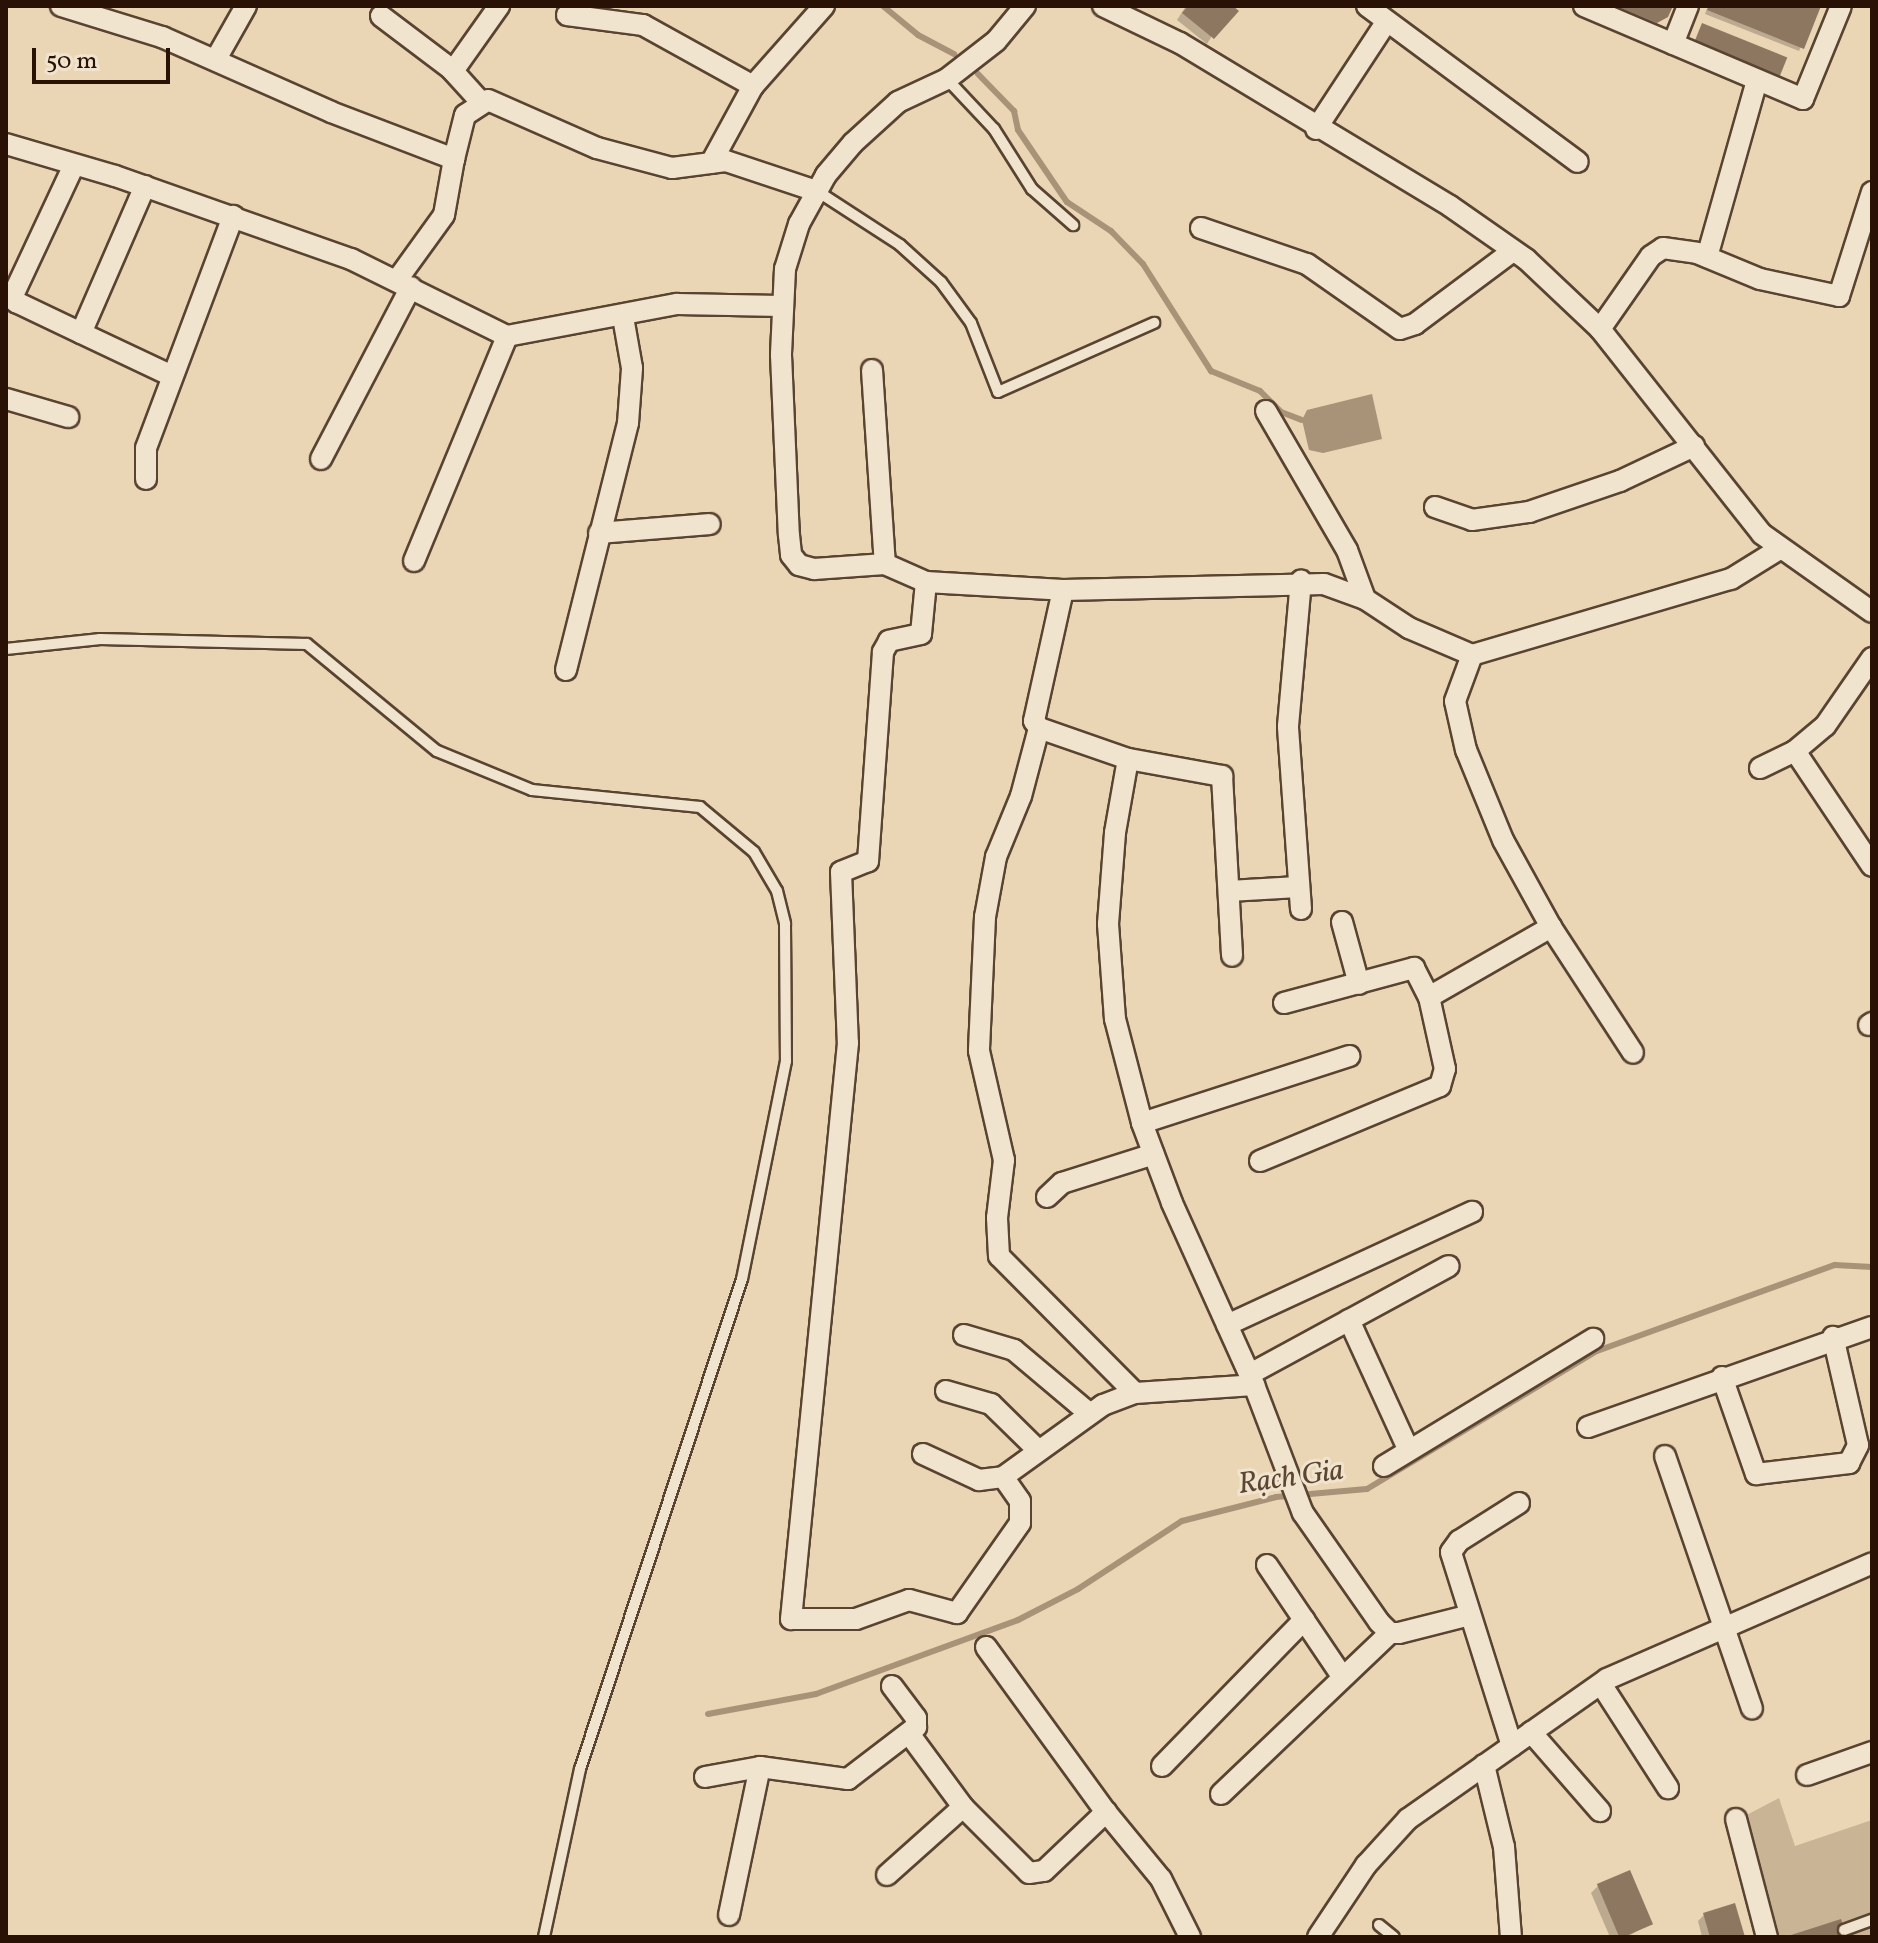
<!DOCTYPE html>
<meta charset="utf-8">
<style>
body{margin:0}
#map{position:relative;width:1878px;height:1943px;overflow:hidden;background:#ead5b4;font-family:Vollkorn,serif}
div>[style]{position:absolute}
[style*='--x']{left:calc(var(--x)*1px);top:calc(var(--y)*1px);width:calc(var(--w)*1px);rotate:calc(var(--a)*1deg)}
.green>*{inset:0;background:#c9b496}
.water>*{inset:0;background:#a89378}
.shadow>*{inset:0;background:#0003}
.stream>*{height:6px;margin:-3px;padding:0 3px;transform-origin:3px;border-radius:3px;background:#a89378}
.building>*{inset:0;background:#8d7760;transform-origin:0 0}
.roads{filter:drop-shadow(2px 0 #594331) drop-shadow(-2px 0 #594331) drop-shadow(0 2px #594331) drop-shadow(0 -2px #594331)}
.lane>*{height:10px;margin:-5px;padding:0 5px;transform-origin:5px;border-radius:5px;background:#f1e4ce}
.street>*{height:20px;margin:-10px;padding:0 10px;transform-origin:10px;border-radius:10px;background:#f1e4ce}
span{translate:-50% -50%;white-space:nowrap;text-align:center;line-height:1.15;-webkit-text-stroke:6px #f1e4ce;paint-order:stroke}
.water-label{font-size:30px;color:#5c4633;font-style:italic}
.frame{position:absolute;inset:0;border:8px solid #291205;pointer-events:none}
.scale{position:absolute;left:32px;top:48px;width:138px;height:36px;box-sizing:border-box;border:4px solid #291205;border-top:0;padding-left:10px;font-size:24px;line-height:28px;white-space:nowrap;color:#291205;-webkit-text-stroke:6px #f1e4ce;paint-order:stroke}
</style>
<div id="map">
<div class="green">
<div style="clip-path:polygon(1779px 1798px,1795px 1846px,1872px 1820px,1872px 1937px,1773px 1937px,1741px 1818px)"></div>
</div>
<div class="water">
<div style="clip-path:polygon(1372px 394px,1382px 439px,1323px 453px,1309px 450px,1302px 420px,1307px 410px)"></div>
</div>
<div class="shadow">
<div style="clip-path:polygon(1186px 6px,1230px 6px,1207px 44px,1177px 20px)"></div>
<div style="clip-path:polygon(1603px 6px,1671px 6px,1667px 16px,1652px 26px)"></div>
<div style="clip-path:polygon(1708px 6px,1819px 6px,1799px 51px,1705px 14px)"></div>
<div style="clip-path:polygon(1702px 25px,1780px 74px,1776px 77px,1700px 48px)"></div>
<div style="clip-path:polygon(1598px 1886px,1651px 1923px,1627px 1937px,1610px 1937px,1591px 1893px)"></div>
<div style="clip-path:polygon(1704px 1915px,1743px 1937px,1702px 1937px,1698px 1921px)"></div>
</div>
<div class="stream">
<div style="--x:883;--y:6;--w:45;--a:39.6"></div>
<div style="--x:918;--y:35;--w:41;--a:27.8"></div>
<div style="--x:978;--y:74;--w:52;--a:45.8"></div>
<div style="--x:1014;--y:111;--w:19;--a:78"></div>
<div style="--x:1018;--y:130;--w:87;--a:55.8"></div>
<div style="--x:1067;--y:202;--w:53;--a:33.4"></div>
<div style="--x:1111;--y:231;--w:46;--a:45.9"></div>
<div style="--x:1143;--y:264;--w:127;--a:57.6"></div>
<div style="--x:1211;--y:371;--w:53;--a:22.2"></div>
<div style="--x:1260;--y:391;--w:30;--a:45"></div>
<div style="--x:1281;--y:412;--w:22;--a:21"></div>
<div style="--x:708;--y:1714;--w:110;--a:-10.5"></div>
<div style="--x:816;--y:1694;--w:215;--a:-20.1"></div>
<div style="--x:1018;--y:1620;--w:68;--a:-27.3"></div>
<div style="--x:1078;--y:1589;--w:124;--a:-33.2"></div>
<div style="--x:1182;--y:1521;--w:97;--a:-14.3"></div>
<div style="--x:1276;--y:1497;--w:91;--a:-5"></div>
<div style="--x:1367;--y:1489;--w:268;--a:-31"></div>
<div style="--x:1597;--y:1351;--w:253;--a:-19.9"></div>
<div style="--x:1835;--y:1265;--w:37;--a:3"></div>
</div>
<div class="building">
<div style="clip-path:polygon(1188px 6px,1233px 6px,1239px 11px,1214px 39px,1182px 13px)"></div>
<div style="clip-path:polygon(1616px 6px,1673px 6px,1668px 17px,1657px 23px)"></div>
<div style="clip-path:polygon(1709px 6px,1821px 6px,1804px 49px,1707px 10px)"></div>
<div style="left:1702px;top:23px;width:92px;height:21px;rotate:22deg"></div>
<div style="left:1630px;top:1870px;width:59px;height:36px;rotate:67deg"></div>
<div style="clip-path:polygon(1735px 1903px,1745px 1937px,1710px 1937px,1703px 1913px)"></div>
<div style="clip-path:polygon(1841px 1919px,1847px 1937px,1788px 1937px,1788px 1936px)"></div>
</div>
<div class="roads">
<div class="lane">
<div style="--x:947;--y:79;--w:69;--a:46.8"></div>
<div style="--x:994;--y:129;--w:71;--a:57.7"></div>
<div style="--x:1032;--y:189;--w:55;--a:41.3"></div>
<div style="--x:817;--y:191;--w:99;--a:33"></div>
<div style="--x:900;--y:245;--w:55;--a:42.1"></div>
<div style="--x:941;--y:282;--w:51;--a:53.8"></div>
<div style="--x:971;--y:323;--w:74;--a:68.6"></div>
<div style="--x:998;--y:392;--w:171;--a:-23.9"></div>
<div style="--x:6;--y:649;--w:95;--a:-6.1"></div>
<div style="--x:100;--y:639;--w:207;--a:1.4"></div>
<div style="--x:307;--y:644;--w:168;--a:39.5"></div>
<div style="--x:437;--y:751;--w:103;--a:22.3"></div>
<div style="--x:532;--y:790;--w:169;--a:5.8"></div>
<div style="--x:700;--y:807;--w:70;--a:39.8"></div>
<div style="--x:754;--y:852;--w:45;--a:59.5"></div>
<div style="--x:777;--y:891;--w:34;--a:76"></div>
<div style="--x:785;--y:924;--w:137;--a:89.6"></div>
<div style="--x:786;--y:1061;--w:222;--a:101.4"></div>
<div style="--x:742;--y:1279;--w:516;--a:108.29"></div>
<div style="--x:580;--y:1769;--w:172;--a:102.1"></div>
<div style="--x:1379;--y:1925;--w:19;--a:39"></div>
<div style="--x:1844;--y:1930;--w:30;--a:-20"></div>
</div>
<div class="street">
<div style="--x:61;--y:6;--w:106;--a:17.1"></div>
<div style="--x:162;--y:37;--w:185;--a:23.9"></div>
<div style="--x:331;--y:112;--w:132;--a:20.9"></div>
<div style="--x:454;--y:159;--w:45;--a:-76"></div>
<div style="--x:465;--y:115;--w:27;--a:-33"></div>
<div style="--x:488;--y:100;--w:119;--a:23.8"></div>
<div style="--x:597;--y:148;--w:78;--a:14.9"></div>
<div style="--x:672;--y:168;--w:54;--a:-7.4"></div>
<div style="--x:726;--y:161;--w:95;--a:18.4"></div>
<div style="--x:1025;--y:6;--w:45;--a:129.6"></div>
<div style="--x:996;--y:41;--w:62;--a:142.2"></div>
<div style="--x:947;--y:79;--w:54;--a:154.9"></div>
<div style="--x:898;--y:102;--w:61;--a:137.7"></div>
<div style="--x:853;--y:143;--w:42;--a:130.2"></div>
<div style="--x:826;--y:175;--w:56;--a:118.9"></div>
<div style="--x:799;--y:224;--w:47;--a:107.3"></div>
<div style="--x:785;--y:269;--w:86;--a:92.7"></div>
<div style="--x:781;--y:355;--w:180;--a:87.5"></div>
<div style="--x:789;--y:535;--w:20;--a:84"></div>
<div style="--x:791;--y:555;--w:13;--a:51"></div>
<div style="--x:799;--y:565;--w:16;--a:15"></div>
<div style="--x:814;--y:569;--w:71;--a:-4"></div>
<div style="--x:885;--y:564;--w:45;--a:23.7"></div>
<div style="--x:926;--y:582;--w:137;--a:3.3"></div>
<div style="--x:1063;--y:590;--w:261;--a:-1.3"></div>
<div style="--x:1324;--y:584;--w:44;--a:20.1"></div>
<div style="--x:1365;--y:599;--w:53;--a:33.4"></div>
<div style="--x:1409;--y:628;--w:69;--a:23.2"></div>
<div style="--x:1472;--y:655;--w:270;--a:-16.4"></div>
<div style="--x:1731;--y:579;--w:55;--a:-31.7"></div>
<div style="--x:1103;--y:6;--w:85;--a:25.7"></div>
<div style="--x:1180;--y:43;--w:315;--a:31.1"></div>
<div style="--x:1450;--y:206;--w:93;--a:34.9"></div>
<div style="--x:1526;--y:259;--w:102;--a:43.4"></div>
<div style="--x:1600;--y:329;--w:261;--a:51.7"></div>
<div style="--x:1762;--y:534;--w:135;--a:35.3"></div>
<div style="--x:1367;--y:6;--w:262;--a:36.5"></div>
<div style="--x:1584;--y:6;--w:238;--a:23"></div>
<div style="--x:1803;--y:99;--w:100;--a:-67.8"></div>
<div style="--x:567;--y:15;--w:77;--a:7.5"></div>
<div style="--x:643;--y:25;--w:126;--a:29"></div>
<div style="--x:381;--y:16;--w:88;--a:37.1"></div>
<div style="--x:451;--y:69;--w:43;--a:47.8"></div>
<div style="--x:1673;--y:44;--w:41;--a:-68.5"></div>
<div style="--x:216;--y:59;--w:61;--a:-60.5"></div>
<div style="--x:453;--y:71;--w:80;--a:-54.7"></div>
<div style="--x:1316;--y:129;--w:126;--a:-56.7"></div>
<div style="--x:6;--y:144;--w:114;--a:16.4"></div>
<div style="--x:115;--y:176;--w:250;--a:19.4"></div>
<div style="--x:351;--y:259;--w:174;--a:26.3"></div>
<div style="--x:507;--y:336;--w:173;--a:-10.7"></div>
<div style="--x:677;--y:304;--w:104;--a:1.1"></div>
<div style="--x:711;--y:163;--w:88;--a:-61.4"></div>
<div style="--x:753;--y:86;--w:107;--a:-48.4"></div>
<div style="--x:74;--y:165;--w:144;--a:115.1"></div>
<div style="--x:13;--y:295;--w:8;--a:67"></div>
<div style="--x:16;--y:302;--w:72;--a:25.5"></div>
<div style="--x:145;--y:186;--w:160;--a:113.5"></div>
<div style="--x:81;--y:333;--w:101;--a:25.3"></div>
<div style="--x:1201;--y:228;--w:112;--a:18.8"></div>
<div style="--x:1307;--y:264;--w:113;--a:35"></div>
<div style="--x:1400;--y:329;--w:16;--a:-18"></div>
<div style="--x:1415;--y:324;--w:122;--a:-36.7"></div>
<div style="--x:1707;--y:257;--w:184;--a:-74.2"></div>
<div style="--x:397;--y:280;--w:80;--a:-54.1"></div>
<div style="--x:444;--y:215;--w:57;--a:-79.9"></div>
<div style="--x:1600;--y:329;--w:89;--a:-55.1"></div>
<div style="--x:1651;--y:256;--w:14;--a:-34"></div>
<div style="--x:1663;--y:248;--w:34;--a:8"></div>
<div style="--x:1697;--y:253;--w:68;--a:22.4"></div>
<div style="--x:1760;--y:279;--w:81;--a:12.1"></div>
<div style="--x:1839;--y:296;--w:109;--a:-72.4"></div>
<div style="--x:872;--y:370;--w:194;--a:86.2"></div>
<div style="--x:6;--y:399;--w:65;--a:16.2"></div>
<div style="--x:1266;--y:411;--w:161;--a:59.8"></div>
<div style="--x:1347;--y:550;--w:52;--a:69.8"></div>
<div style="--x:321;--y:459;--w:194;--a:-62.4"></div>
<div style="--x:146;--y:479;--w:31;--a:-90"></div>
<div style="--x:146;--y:448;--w:248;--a:-69.4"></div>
<div style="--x:1435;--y:507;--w:39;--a:19"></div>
<div style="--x:1472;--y:520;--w:58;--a:-8"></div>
<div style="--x:1529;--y:512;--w:96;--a:-18.8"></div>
<div style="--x:1620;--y:481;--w:82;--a:-25.3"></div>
<div style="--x:599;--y:533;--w:111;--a:-4.6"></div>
<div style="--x:414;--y:561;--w:243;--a:-67.5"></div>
<div style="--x:926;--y:582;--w:52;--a:95.5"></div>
<div style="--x:921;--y:634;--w:33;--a:168"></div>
<div style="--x:889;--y:641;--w:13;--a:119"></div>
<div style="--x:883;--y:652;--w:210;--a:94.1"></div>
<div style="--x:868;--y:861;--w:29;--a:158"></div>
<div style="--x:841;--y:872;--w:171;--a:87.7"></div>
<div style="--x:848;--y:1043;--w:579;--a:95.65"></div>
<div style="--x:791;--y:1619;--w:65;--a:0"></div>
<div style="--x:856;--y:1619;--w:56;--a:-19.7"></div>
<div style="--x:909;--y:1600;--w:50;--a:15.2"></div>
<div style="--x:957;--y:1613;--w:110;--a:-55"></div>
<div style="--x:1020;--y:1523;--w:22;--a:-90"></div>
<div style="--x:1020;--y:1501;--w:29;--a:-125"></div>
<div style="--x:1063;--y:590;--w:134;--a:102.5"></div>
<div style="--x:1034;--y:721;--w:9;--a:54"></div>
<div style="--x:1039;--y:728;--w:94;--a:19.2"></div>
<div style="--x:1128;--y:759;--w:75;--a:100"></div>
<div style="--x:1115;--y:833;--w:91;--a:94.4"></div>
<div style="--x:1108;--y:924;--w:95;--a:85.8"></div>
<div style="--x:1115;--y:1019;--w:107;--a:75.4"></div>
<div style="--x:1142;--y:1123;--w:85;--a:69.4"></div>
<div style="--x:1172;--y:1203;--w:200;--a:65.7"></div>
<div style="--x:1254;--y:1385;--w:137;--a:69.1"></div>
<div style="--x:1303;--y:1513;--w:133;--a:55.1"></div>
<div style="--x:1379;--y:1622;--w:16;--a:45"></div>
<div style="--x:1390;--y:1633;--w:9;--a:0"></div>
<div style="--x:1399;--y:1633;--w:73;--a:-14.2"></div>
<div style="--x:566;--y:670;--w:255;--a:-75.9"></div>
<div style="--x:628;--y:423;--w:55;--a:-85.8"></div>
<div style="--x:632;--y:368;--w:52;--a:-100"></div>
<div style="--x:1039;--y:728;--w:70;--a:104.8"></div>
<div style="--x:1021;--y:796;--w:66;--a:112.3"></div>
<div style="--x:996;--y:857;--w:61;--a:100.4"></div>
<div style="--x:985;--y:917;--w:134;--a:92.6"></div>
<div style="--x:979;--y:1051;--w:112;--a:77.1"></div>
<div style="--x:1004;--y:1160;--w:58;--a:96.9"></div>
<div style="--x:997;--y:1218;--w:38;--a:87"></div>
<div style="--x:999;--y:1256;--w:193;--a:45.2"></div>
<div style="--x:1135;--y:1393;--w:119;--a:-3.8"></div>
<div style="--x:1795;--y:751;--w:138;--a:56.2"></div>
<div style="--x:1128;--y:759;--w:96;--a:10.3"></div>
<div style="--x:1222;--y:776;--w:180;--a:86.8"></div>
<div style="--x:1760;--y:768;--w:39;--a:-26"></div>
<div style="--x:1795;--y:751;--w:39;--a:-40"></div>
<div style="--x:1825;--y:726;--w:83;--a:-55.3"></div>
<div style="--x:1229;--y:891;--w:69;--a:-3.3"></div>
<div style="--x:1301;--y:909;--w:183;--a:-94.1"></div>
<div style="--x:1288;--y:726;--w:146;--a:-84.9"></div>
<div style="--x:1342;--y:922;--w:64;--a:74.7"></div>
<div style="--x:1551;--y:927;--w:150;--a:56.9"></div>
<div style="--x:1284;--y:1003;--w:135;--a:-15.1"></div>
<div style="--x:1414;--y:968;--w:33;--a:63"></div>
<div style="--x:1869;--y:1025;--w:4;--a:-34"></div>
<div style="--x:1142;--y:1123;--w:218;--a:-17.9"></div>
<div style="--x:1260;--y:1161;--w:195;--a:-22.6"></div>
<div style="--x:1440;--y:1086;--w:18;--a:-74"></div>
<div style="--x:1445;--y:1069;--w:74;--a:-102.5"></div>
<div style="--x:1429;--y:997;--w:141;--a:-29.8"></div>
<div style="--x:1551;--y:927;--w:99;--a:-118.9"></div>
<div style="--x:1503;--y:840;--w:97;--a:-112.3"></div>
<div style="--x:1466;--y:750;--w:50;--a:-102.7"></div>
<div style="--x:1455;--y:701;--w:49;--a:-69.7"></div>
<div style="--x:1047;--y:1197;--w:21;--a:-43"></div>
<div style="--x:1062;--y:1183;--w:96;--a:-17.5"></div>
<div style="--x:1349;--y:1320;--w:142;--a:65.4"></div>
<div style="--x:1227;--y:1325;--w:270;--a:-24.8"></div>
<div style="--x:964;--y:1335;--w:52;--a:16.7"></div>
<div style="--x:1014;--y:1350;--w:99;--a:40.1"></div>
<div style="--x:1250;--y:1374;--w:226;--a:-28.5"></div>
<div style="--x:1722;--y:1377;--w:103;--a:70.7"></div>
<div style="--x:1756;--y:1474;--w:94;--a:-6.7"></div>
<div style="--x:1849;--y:1463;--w:20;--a:-63"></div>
<div style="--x:1858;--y:1445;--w:111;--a:-103"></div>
<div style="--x:946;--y:1391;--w:47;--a:16.1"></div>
<div style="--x:991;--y:1404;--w:64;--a:44.4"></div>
<div style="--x:1588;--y:1427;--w:301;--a:-19.4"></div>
<div style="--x:923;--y:1454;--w:62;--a:24.9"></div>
<div style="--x:979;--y:1480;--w:24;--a:-7"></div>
<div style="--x:1003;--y:1477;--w:123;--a:-35.8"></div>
<div style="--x:1103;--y:1405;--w:34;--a:-21"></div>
<div style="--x:1665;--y:1456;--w:267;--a:71"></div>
<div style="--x:1384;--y:1466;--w:245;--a:-31.3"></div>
<div style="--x:1267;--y:1565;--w:134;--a:56"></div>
<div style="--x:986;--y:1647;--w:204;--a:54"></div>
<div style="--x:1601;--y:1684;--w:124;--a:57.2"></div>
<div style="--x:1531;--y:1732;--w:105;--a:48.9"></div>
<div style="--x:910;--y:1735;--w:89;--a:53.6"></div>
<div style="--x:963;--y:1807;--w:93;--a:45"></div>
<div style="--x:1029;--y:1873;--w:15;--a:-8"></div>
<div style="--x:1044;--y:1871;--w:86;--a:-43.6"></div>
<div style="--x:1106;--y:1812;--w:87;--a:50.6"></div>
<div style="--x:1161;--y:1879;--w:65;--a:63.4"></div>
<div style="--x:1512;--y:1746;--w:203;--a:-107.5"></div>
<div style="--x:1451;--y:1552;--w:14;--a:-54"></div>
<div style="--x:1459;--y:1541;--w:71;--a:-32.3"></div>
<div style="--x:1484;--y:1765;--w:84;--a:76.3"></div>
<div style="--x:1504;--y:1847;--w:90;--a:85.6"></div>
<div style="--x:1162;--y:1766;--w:204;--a:-45.8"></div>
<div style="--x:1807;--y:1775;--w:69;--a:-19.5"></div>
<div style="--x:705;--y:1777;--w:56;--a:-10.3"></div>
<div style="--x:760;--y:1767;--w:89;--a:7.8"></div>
<div style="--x:848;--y:1779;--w:86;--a:-37.4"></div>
<div style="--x:916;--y:1727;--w:9;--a:-90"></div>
<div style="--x:916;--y:1718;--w:40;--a:-127"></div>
<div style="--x:1221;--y:1794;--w:233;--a:-43.6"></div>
<div style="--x:1736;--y:1819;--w:122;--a:75.3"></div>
<div style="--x:887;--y:1875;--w:102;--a:-41.8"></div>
<div style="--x:729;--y:1915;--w:151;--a:-78.2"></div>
<div style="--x:1318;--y:1937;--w:87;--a:-56.3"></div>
<div style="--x:1366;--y:1865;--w:62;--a:-47.6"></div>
<div style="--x:1408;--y:1819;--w:243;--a:-35.1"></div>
<div style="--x:1607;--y:1679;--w:289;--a:-23.6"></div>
</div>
</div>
<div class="water-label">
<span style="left:1291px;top:1478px;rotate:-8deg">Rạch Gia</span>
</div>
<div class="frame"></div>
<div class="scale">50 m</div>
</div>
